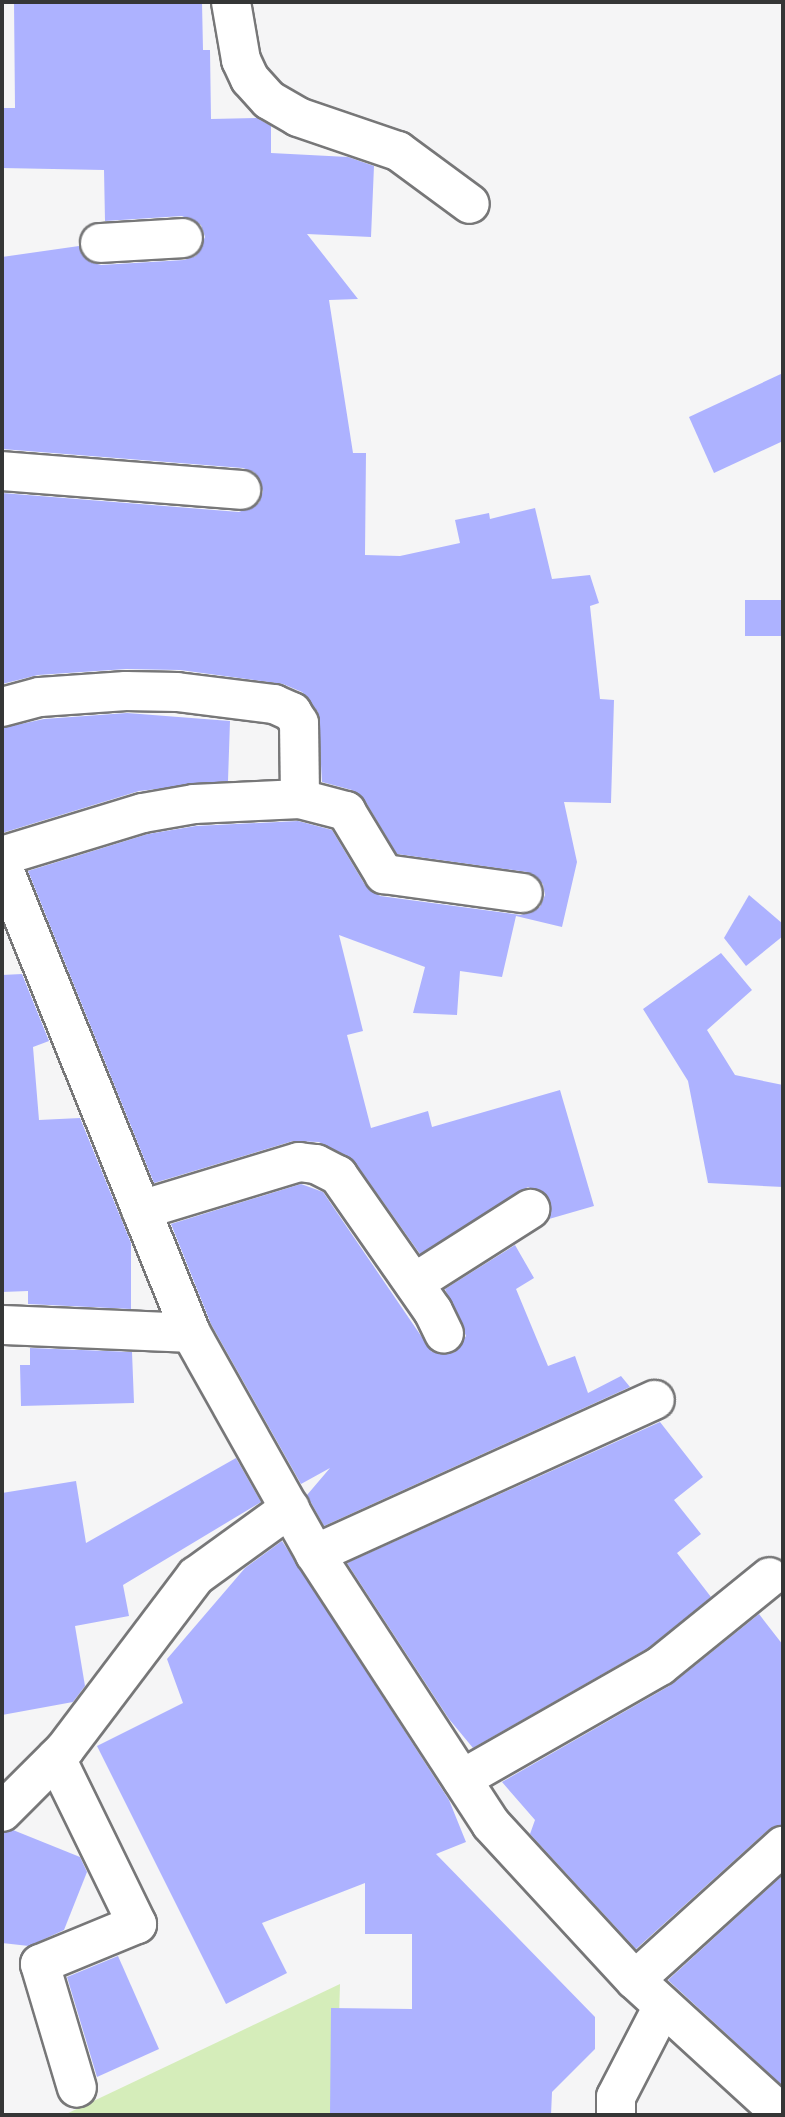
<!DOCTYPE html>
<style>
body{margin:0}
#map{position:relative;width:785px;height:2117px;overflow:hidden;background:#f5f5f6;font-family:"Public Sans",sans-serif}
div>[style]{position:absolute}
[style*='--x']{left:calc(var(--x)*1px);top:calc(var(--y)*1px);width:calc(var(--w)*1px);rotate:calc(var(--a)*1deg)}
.green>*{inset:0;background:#d5edba}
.building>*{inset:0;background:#adb2ff;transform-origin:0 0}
.roads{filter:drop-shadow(2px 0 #777778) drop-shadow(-2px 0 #777778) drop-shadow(0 2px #777778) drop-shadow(0 -2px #777778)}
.minor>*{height:38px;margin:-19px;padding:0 19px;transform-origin:19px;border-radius:19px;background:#fff}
span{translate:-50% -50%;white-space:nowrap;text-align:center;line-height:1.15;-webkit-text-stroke:5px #f5f5f6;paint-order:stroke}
.frame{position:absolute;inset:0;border:4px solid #353636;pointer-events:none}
</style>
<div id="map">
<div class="green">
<div style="clip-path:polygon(340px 1984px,336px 2115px,64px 2115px)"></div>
</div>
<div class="building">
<div style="clip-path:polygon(14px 2px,202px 2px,203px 50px,210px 50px,211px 119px,257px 118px,271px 126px,271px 153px,348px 157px,374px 166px,371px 237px,307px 234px,358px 299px,329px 300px,353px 453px,366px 453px,365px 555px,400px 556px,460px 543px,455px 520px,489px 513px,490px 519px,535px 508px,552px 579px,590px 575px,599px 603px,590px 606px,600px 699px,614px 700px,611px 803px,564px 802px,577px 862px,562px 927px,516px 916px,502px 977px,460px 971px,457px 1015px,413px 1013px,425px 967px,339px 935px,363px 1031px,347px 1035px,371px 1128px,428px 1111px,432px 1127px,560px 1090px,594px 1206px,549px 1219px,548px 1197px,528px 1187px,420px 1254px,355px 1162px,319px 1142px,293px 1141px,154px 1183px,28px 871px,148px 834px,196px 826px,298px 821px,332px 830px,365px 885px,380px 896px,521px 915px,540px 907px,545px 895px,543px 884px,527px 872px,397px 854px,364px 799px,352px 790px,322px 782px,318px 712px,302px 692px,283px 684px,180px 670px,126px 669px,38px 675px,2px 684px,2px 493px,239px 512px,259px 503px,263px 491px,254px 472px,243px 468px,2px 449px,2px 257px,79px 246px,90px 262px,101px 265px,184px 260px,196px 256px,205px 237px,201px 225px,182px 216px,105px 221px,104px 170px,2px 168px,2px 108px,15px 108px)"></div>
<div style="clip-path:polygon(783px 373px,783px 441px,714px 473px,689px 417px)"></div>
<div style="left:783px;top:600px;width:36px;height:38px;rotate:90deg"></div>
<div style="clip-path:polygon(127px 713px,230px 721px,228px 781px,139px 791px,2px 833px,2px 728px,44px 719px)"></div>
<div style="clip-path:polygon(749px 895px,783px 924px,783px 936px,746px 966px,724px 938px)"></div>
<div style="clip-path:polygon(721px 953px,752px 990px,707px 1030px,735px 1075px,783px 1085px,783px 1187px,708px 1183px,688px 1081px,643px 1009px)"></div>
<div style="clip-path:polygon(22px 974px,49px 1041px,33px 1047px,39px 1120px,80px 1118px,131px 1243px,131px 1309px,28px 1304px,28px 1291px,2px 1292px,2px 975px)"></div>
<div style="clip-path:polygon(301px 1184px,323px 1192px,432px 1352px,454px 1353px,466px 1336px,445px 1289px,515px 1245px,534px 1278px,516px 1289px,548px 1366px,575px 1356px,588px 1393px,621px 1376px,630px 1387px,324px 1526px,307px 1495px,330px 1468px,301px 1484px,211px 1324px,171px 1224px)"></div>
<div style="clip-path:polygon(30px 1348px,132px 1352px,134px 1403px,21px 1406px,20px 1365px,30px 1365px)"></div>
<div style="clip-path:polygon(660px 1422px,703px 1477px,674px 1500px,701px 1534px,677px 1553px,711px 1597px,648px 1648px,473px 1748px,449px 1719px,347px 1563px)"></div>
<div style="clip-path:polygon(236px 1458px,261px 1502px,123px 1585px,129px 1616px,75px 1626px,85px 1686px,73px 1702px,2px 1715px,2px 1493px,76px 1481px,86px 1543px)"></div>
<div style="clip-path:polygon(282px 1541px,449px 1800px,466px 1842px,436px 1854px,595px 2017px,595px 2049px,552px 2092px,551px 2115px,330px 2115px,331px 2008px,412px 2009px,412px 1934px,365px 1934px,365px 1883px,262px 1923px,287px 1973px,226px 2004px,97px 1746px,183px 1703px,167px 1659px,245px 1568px)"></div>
<div style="clip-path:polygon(759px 1614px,783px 1645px,783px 1825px,768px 1830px,636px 1949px,530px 1834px,535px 1820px,502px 1782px,671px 1685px)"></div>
<div style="clip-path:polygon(13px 1830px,80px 1857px,87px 1872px,64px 1930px,29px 1946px,2px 1943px,2px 1833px)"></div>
<div style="clip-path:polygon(783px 1875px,783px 2086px,668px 1980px)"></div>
<div style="clip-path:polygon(118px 1956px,159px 2049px,97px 2077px,67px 1977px)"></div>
</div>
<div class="roads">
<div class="minor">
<div style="--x:231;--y:2;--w:59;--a:80.2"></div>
<div style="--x:241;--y:60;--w:21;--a:65"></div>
<div style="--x:250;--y:79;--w:28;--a:48"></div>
<div style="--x:269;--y:100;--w:34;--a:30"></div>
<div style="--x:298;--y:117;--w:106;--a:18.8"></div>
<div style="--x:398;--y:151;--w:89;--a:36.4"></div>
<div style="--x:100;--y:243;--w:83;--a:-3.4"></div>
<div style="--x:2;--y:471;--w:240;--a:4.5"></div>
<div style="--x:2;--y:707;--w:39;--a:-15"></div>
<div style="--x:40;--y:697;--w:86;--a:-4"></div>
<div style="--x:126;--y:691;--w:51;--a:1.1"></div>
<div style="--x:177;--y:692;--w:98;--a:7.1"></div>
<div style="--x:274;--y:704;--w:20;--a:24"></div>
<div style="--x:292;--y:712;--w:13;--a:58"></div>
<div style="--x:299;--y:723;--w:76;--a:89.2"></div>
<div style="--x:2;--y:856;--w:147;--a:-17"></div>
<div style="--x:143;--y:813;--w:52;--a:-10"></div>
<div style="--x:194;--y:804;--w:106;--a:-2.7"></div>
<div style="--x:300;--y:799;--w:48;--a:14.6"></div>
<div style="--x:346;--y:811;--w:74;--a:58.9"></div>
<div style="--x:384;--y:874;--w:140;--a:7.8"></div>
<div style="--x:2;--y:865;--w:505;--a:68.01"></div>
<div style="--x:191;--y:1333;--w:253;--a:60.7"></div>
<div style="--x:315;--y:1554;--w:322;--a:56.9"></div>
<div style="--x:491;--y:1824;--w:212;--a:47.3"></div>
<div style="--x:635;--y:1980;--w:200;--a:42.4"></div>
<div style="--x:141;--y:1210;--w:165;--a:-16.9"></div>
<div style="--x:299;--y:1162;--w:17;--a:7"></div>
<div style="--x:316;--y:1164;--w:25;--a:27"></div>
<div style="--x:338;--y:1175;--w:166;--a:55.1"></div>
<div style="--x:433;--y:1311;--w:25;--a:64"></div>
<div style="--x:414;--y:1283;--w:138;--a:-32.5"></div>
<div style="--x:2;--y:1325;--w:189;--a:2.4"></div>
<div style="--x:315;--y:1554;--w:373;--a:-24.4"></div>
<div style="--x:56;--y:1758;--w:185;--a:64"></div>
<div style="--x:137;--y:1924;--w:105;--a:157.6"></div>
<div style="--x:40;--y:1964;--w:129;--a:73.4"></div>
<div style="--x:462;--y:1779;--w:228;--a:-29.7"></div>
<div style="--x:660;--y:1666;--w:141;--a:-39"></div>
<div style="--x:2;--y:1812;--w:89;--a:-45"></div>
<div style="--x:65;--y:1749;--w:217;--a:-52.9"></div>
<div style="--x:196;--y:1576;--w:116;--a:-35.9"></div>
<div style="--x:635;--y:1980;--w:200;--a:-42.2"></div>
<div style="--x:616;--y:2115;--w:18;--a:-90"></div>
<div style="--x:616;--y:2097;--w:102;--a:-62.7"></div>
</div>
</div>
<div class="frame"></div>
</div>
